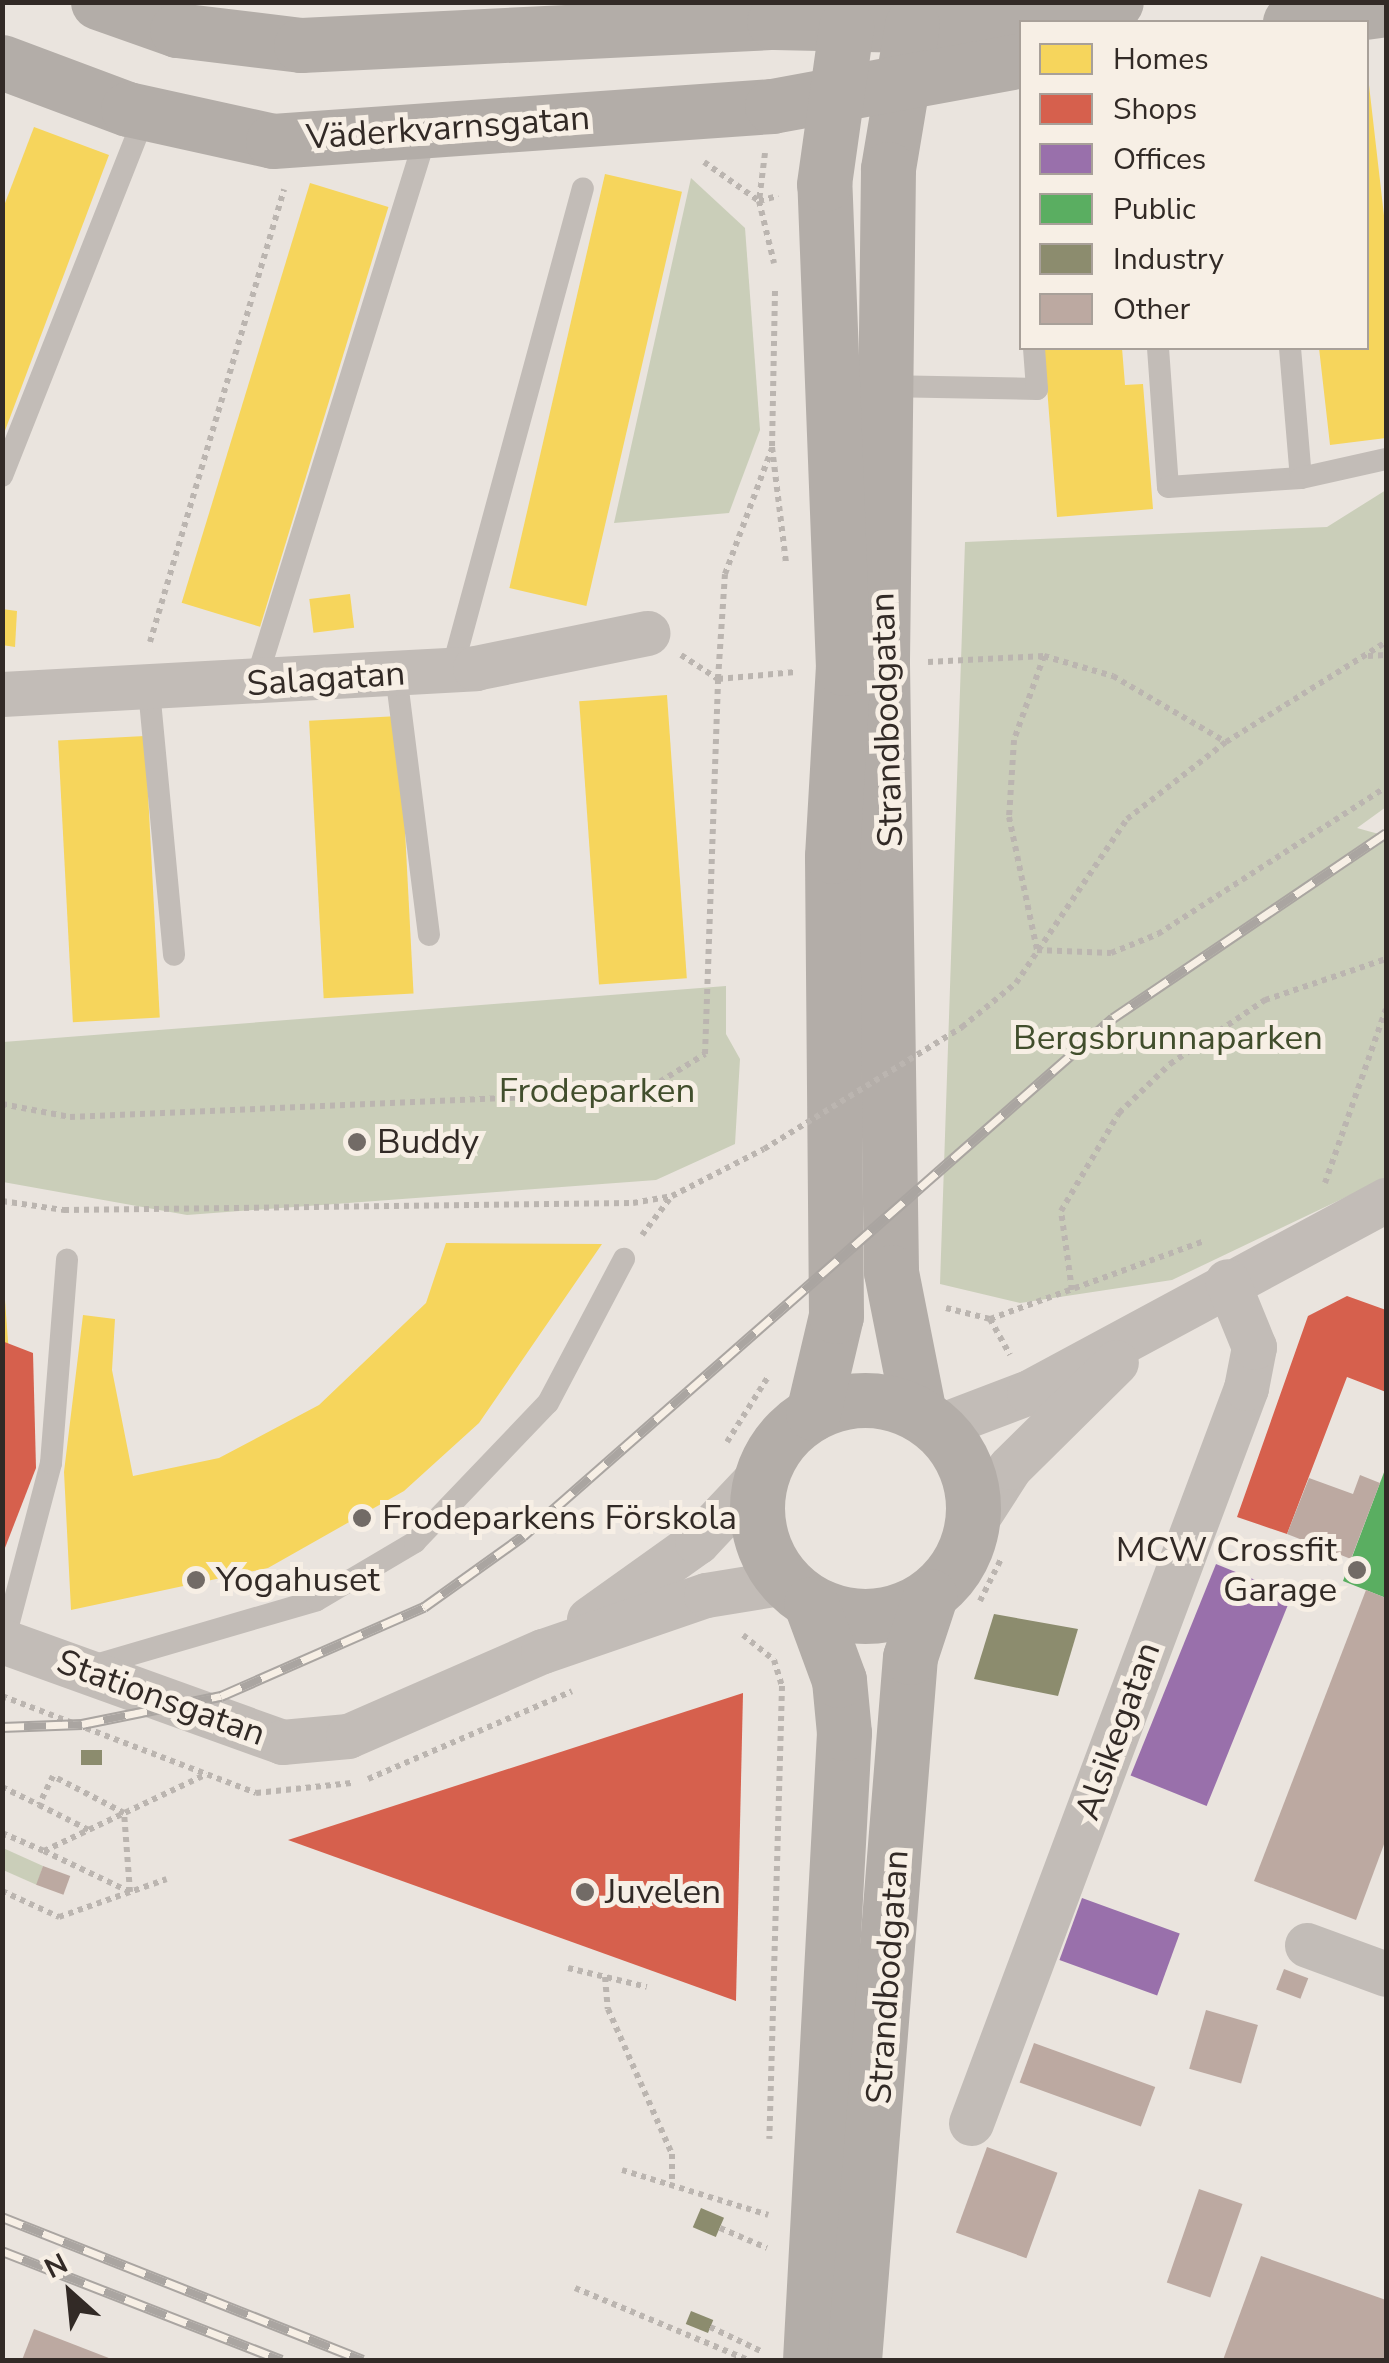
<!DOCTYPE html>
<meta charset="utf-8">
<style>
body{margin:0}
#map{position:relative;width:1389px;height:2363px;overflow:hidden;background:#eae4de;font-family:"Nunito Sans",sans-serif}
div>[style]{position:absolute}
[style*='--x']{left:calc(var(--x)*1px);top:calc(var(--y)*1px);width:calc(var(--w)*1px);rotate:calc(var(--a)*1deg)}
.green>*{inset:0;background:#caceb9}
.homes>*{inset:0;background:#f6d55c;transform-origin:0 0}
.shops>*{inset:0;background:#d6604d}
.offices>*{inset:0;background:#9970ab;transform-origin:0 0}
.public>*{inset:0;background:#5aae61}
.industry>*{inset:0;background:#8c8c6e;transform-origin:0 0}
.building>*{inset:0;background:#bca9a1;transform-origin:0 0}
.path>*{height:6px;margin-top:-3px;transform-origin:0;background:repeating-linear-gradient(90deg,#bbb5b0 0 5px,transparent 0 10px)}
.lane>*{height:22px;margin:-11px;padding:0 11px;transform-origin:11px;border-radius:11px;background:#c2bcb7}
.street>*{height:45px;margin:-22.5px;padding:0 22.5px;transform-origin:22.5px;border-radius:22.5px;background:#c2bcb7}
.secondary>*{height:55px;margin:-27.5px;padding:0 27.5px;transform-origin:27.5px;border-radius:27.5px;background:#b3ada8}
.secondary>.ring{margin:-27.5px;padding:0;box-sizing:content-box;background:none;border:55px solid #b3ada8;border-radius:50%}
.rail>*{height:11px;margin-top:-5.5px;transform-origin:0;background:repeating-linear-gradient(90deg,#f7efe5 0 22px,#aaa5a1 0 44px);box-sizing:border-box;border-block:2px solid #aaa5a1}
.path-bridge>*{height:6px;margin-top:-3px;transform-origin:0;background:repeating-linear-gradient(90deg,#bbb5b0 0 5px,transparent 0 10px)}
.dots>*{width:28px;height:28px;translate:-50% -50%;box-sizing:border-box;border:5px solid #f7efe5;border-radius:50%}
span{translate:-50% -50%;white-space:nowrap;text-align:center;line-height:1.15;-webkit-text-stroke:10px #f7efe5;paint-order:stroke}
.street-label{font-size:35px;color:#322a26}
.park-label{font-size:35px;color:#414e2c}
.poi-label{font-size:35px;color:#322a26}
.left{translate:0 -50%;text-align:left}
.right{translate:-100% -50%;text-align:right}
.frame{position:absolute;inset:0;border:5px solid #322a26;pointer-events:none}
.legend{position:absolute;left:1019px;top:20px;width:350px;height:330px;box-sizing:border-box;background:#f7efe5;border:2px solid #a8a099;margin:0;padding:12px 18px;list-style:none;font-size:30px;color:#322a26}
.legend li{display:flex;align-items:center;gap:20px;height:50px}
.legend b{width:50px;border:2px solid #a8a099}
.north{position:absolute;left:20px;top:2243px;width:100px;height:100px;-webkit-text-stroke:8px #f7efe5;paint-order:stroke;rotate:333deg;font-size:28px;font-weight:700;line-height:40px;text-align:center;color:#322a26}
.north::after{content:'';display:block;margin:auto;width:35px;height:45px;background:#322a26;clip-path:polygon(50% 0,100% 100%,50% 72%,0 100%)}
</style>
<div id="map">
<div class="green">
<div style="clip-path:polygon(691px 178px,745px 228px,760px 430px,729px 513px,614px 523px)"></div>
<div style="clip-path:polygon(1386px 490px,1386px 807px,1357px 828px,1386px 836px,1386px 1178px,1172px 1280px,1020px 1303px,940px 1284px,965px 542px,1327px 527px)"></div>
<div style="clip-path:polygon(726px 986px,726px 1034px,740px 1059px,735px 1144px,656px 1180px,187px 1215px,3px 1182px,3px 1042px)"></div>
<div style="clip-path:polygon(3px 1848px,43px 1866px,37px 1885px,3px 1870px)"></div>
</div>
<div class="homes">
<div style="clip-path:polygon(1369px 85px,1386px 233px,1386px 438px,1330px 445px,1319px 348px,1366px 348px)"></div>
<div style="clip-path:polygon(34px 127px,109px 155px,3px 436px,2px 211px)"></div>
<div style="left:605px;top:174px;width:79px;height:425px;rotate:13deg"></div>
<div style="left:310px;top:183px;width:82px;height:439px;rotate:17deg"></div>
<div style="clip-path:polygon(1044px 348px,1122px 348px,1125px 385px,1143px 384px,1153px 509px,1057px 517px)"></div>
<div style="left:350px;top:594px;width:34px;height:41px;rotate:83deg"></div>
<div style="clip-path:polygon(2px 609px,17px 611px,15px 647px,2px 645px)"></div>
<div style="left:667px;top:695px;width:284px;height:88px;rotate:86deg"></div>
<div style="left:399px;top:716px;width:278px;height:90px;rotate:87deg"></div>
<div style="left:145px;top:736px;width:282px;height:87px;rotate:87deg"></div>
<div style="clip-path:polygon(446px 1243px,602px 1244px,479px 1423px,404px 1491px,268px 1568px,71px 1610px,64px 1472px,83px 1315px,115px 1319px,112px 1370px,133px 1476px,219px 1458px,319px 1405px,426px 1303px)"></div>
<div style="clip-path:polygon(2px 1300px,5px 1300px,18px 1480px,2px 1479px)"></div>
</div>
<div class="shops">
<div style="clip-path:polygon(1347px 1296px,1386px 1310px,1386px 1392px,1347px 1377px,1287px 1534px,1237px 1517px,1308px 1316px)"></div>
<div style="clip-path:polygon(2px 1341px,33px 1353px,36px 1468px,3px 1553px)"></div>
<div style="clip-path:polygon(743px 1693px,736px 2001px,288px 1840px)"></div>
</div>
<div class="offices">
<div style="left:1216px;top:1564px;width:82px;height:228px;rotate:22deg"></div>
<div style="left:1082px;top:1898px;width:104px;height:66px;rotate:20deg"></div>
</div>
<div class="public">
<div style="clip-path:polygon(1386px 1467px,1386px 1598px,1343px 1581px)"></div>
</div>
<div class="industry">
<div style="clip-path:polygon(994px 1614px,1078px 1629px,1058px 1696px,974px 1679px)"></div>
<div style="left:81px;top:1750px;width:21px;height:15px"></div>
<div style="left:701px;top:2208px;width:25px;height:21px;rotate:23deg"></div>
<div style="left:691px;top:2311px;width:24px;height:14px;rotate:22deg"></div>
</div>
<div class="building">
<div style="clip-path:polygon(1360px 1475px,1380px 1483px,1351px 1559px,1287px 1534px,1309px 1478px,1353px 1494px)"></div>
<div style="clip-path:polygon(1366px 1590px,1386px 1598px,1386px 1839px,1356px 1920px,1254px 1881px)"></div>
<div style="left:43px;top:1866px;width:29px;height:20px;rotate:20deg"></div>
<div style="left:1284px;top:1969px;width:26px;height:22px;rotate:21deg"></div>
<div style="left:1206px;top:2010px;width:54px;height:61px;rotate:16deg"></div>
<div style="left:1034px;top:2043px;width:129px;height:42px;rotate:20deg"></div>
<div style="left:987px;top:2147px;width:75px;height:91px;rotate:20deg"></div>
<div style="left:1199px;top:2189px;width:46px;height:99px;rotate:19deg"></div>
<div style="clip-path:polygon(1261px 2256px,1386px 2300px,1386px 2360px,1223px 2360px)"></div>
<div style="clip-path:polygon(34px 2329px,114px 2360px,22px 2360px)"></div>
</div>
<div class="path">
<div style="--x:765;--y:153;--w:48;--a:97.1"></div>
<div style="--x:759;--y:201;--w:20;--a:-15"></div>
<div style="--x:704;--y:162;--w:67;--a:35.3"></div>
<div style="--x:759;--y:201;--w:64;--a:76.4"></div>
<div style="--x:775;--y:291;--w:156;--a:91.1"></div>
<div style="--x:772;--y:447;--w:117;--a:83.1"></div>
<div style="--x:150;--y:642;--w:472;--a:-73.5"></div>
<div style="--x:681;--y:655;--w:44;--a:33"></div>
<div style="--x:718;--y:679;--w:105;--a:-86.2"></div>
<div style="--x:725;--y:574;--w:134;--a:-69.5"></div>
<div style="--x:1044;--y:656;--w:89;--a:109.7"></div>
<div style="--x:1014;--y:740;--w:77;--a:93.7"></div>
<div style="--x:1009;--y:817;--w:136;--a:78.1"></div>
<div style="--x:1037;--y:950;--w:74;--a:2.3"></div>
<div style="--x:1111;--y:953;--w:51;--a:-22"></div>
<div style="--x:1158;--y:934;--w:271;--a:-32.8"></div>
<div style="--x:1368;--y:656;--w:18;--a:-3"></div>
<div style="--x:928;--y:662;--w:116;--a:-3"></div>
<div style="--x:1044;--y:656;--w:72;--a:16.2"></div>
<div style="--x:1113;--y:676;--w:131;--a:30.3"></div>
<div style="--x:962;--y:1027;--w:70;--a:-39.2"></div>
<div style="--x:1016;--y:983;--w:198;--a:-55.9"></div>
<div style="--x:1127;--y:819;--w:125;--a:-37.9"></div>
<div style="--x:1226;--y:742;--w:189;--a:-32"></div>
<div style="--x:2;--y:1104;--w:69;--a:10.8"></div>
<div style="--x:70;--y:1117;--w:574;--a:-2.5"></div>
<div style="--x:643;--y:1092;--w:73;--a:-31.5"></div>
<div style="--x:705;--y:1054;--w:375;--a:-88"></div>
<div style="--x:718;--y:679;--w:78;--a:-5.1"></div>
<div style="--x:1325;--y:1183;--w:184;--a:-70.7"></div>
<div style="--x:2;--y:1201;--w:63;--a:8.3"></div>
<div style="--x:64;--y:1210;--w:569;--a:-0.7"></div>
<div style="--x:633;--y:1203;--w:40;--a:-10"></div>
<div style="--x:672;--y:1196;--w:103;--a:-27.1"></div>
<div style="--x:642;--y:1235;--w:48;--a:-52.7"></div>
<div style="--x:1072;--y:1290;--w:80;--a:-97.9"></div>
<div style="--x:1061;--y:1211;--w:114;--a:-59.4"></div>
<div style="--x:1119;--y:1113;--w:71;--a:-43.9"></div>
<div style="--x:1170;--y:1064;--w:115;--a:-34"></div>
<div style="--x:1265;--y:1000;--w:128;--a:-18.7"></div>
<div style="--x:946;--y:1308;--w:45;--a:14"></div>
<div style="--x:990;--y:1319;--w:41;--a:60.9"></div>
<div style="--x:990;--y:1319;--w:228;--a:-20"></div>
<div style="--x:727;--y:1442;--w:77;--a:-57.8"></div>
<div style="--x:980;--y:1601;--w:47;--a:-63.4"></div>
<div style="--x:743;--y:1635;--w:40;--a:39"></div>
<div style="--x:774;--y:1660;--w:27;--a:73"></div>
<div style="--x:782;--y:1686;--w:453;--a:91.6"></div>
<div style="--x:2;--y:1696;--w:272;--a:20.9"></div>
<div style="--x:256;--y:1793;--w:96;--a:-6"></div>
<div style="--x:368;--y:1779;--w:222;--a:-23.3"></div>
<div style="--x:2;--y:1787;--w:41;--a:25.9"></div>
<div style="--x:2;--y:1833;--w:46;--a:23.2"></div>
<div style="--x:44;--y:1851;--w:180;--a:-25.3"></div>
<div style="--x:44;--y:1851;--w:95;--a:25.5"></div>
<div style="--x:130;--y:1892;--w:79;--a:-94.3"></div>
<div style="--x:124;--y:1813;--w:80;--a:-152.5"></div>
<div style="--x:53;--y:1776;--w:32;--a:116"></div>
<div style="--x:39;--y:1805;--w:56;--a:26.6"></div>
<div style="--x:2;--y:1891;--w:63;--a:24.5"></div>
<div style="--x:59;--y:1917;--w:114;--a:-19.4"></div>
<div style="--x:568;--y:1968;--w:81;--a:13.5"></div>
<div style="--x:605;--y:1977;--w:32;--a:85"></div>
<div style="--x:608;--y:2009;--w:158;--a:66.2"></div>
<div style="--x:672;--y:2154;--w:32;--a:90"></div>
<div style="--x:622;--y:2170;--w:153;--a:17.1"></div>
<div style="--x:720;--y:2228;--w:51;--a:23.1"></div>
<div style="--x:575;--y:2288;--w:187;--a:22.6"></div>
<div style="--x:710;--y:2327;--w:59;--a:25.3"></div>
</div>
<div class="lane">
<div style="--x:1158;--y:348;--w:139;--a:85.9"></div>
<div style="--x:1168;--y:487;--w:133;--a:-3.9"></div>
<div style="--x:1290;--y:348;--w:130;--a:85.2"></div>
<div style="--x:1301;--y:478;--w:87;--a:-12.6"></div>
<div style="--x:883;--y:386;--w:154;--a:1.1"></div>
<div style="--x:1037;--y:389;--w:41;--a:-94.2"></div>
<div style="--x:2;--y:476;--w:391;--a:-68.4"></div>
<div style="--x:452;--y:670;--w:499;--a:-74.8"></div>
<div style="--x:396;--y:674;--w:263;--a:82.8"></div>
<div style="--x:255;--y:684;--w:581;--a:-72.69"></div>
<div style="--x:149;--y:690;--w:266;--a:84.6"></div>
<div style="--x:4;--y:1641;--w:184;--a:-75.2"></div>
<div style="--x:51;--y:1463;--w:204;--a:-85.5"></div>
<div style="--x:92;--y:1666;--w:234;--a:-16.3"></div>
<div style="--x:317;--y:1600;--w:114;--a:-30.6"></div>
<div style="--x:415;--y:1542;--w:192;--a:-46.3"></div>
<div style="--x:548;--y:1403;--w:163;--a:-62.2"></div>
</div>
<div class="street">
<div style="--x:2;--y:694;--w:474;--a:-3.1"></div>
<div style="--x:475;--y:668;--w:176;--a:-11.5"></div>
<div style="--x:937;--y:1427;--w:98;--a:-20.8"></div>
<div style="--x:1029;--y:1392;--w:405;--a:-28.3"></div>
<div style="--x:972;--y:1526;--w:70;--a:-57.2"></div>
<div style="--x:1010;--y:1467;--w:149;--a:-44.7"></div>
<div style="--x:589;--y:1619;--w:133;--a:-35.5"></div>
<div style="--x:697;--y:1542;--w:95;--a:-46.7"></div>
<div style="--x:2;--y:1641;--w:298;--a:19.8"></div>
<div style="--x:282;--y:1742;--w:66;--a:-5.2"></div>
<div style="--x:348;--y:1736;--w:213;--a:-23.6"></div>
<div style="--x:543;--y:1651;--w:172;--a:-19"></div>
<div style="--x:706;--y:1595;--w:80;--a:-9.3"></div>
<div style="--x:1307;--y:1945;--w:84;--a:20.2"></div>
<div style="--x:971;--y:2123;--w:785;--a:-69.49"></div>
<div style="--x:1246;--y:1388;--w:42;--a:-79"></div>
<div style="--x:1254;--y:1347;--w:71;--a:-112.2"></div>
</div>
<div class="secondary">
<div style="--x:98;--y:2;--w:84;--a:19.5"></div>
<div style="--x:177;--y:30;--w:125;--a:6.9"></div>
<div style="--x:301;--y:45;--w:474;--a:-2.8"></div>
<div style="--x:774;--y:22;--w:138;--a:1.2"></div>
<div style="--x:912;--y:25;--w:205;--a:-6.4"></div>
<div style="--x:1290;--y:22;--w:97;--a:-7.7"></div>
<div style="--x:912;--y:25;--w:146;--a:99.5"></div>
<div style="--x:888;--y:169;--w:495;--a:90.7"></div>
<div style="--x:882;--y:664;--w:608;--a:89.15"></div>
<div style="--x:891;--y:1272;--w:145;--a:78.8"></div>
<div style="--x:2;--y:62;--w:134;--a:20.5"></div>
<div style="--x:128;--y:109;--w:148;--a:12.4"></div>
<div style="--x:273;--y:141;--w:500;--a:-4.01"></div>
<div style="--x:772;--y:106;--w:254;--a:-10.4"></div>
<div class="ring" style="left:757px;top:1400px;width:161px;height:161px"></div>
<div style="--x:813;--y:1413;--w:100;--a:-76.7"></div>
<div style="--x:836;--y:1316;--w:460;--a:-90.5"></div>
<div style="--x:832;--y:856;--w:188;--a:-86.7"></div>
<div style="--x:843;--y:668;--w:484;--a:-92.2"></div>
<div style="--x:824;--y:184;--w:159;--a:-82"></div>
<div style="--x:810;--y:2360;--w:628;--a:-86.9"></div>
<div style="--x:844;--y:1733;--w:53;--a:-95.4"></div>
<div style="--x:839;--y:1680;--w:81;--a:-110.2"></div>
<div style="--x:854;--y:2360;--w:705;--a:-85.45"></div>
<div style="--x:910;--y:1657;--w:64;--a:-71.8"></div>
</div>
<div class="rail">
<div style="--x:2;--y:1727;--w:80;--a:-2.1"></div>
<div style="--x:82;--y:1724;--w:142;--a:-11.4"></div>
<div style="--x:221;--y:1696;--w:222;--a:-23.7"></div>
<div style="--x:424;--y:1607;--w:122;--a:-35.6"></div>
<div style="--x:523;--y:1536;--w:785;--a:-41.28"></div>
<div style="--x:1113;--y:1018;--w:330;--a:-34.1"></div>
<div style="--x:2;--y:2217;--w:388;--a:21.6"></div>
<div style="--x:2;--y:2251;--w:300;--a:21.3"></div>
</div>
<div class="path-bridge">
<div style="--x:764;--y:1149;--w:233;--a:-31.6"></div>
</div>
<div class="dots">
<div style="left:357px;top:1142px;background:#726b66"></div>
<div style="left:362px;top:1518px;background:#726b66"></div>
<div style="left:1357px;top:1570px;background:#726b66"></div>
<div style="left:196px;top:1580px;background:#726b66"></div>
<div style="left:585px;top:1892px;background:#726b66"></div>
</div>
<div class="street-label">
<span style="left:448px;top:128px;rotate:-4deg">Väderkvarnsgatan</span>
<span style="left:326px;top:679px;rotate:-4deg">Salagatan</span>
<span style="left:887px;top:720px;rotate:-92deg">Strandbodgatan</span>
<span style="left:161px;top:1698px;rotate:20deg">Stationsgatan</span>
<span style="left:1118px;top:1731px;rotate:-70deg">Alsikegatan</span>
<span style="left:888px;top:1977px;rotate:-86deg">Strandbodgatan</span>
</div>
<div class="park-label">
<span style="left:1168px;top:1038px">Bergsbrunnaparken</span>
<span style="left:597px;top:1091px">Frodeparken</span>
</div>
<div class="poi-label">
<span class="left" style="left:377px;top:1142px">Buddy</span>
<span class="left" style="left:382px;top:1518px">Frodeparkens Förskola</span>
<span class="right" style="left:1337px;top:1570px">MCW Crossfit<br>Garage</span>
<span class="left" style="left:216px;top:1580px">Yogahuset</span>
<span class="left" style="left:605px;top:1892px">Juvelen</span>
</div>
<div class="frame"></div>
<ul class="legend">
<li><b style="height:28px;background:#f6d55c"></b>Homes</li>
<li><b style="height:28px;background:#d6604d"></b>Shops</li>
<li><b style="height:28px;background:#9970ab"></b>Offices</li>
<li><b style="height:28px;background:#5aae61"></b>Public</li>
<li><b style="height:28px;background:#8c8c6e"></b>Industry</li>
<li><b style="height:28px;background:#bca9a1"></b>Other</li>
</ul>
<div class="north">N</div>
</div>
